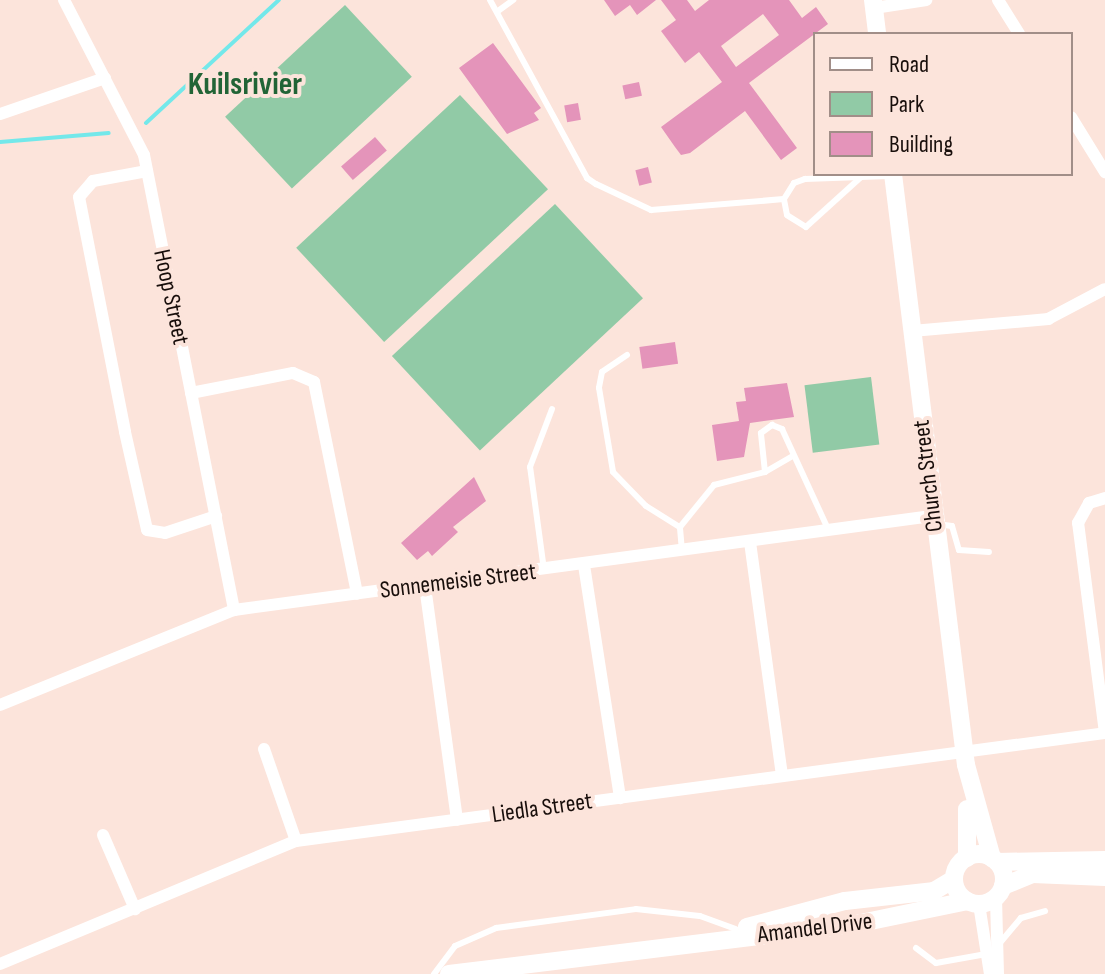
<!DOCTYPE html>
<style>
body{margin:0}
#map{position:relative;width:1105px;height:974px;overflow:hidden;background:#fce4db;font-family:"Sofia Sans Condensed",sans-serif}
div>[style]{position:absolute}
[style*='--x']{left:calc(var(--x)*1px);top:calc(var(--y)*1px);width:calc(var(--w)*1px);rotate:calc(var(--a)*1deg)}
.green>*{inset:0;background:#91caa6;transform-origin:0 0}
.stream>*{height:4px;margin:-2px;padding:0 2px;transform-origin:2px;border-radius:2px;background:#73e8ea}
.building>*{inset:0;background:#e494ba;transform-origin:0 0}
.lane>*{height:6px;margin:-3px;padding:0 3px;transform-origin:3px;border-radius:3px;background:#fff}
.street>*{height:12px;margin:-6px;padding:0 6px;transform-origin:6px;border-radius:6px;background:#fff}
.secondary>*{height:18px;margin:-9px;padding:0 9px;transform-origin:9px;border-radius:9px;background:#fff}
.secondary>.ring{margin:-9px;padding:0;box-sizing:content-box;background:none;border:18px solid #fff;border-radius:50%}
span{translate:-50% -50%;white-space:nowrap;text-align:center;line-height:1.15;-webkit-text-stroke:8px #fce4db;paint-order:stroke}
.street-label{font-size:24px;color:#180e0b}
.district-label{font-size:32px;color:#226436;font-weight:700}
.legend{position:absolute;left:813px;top:32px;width:260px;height:144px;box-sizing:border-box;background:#fce4db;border:2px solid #a18e88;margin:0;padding:10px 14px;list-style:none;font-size:24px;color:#180e0b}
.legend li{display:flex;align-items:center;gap:16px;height:40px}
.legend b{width:40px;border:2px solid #a18e88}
</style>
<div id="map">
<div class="green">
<div style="left:345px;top:5px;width:98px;height:164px;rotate:47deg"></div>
<div style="left:460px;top:95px;width:129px;height:224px;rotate:47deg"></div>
<div style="left:555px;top:204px;width:129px;height:223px;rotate:47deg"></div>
<div style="left:871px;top:377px;width:68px;height:67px;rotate:83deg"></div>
</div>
<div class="stream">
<div style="--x:146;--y:123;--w:181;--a:-42.8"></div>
<div style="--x:0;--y:142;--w:109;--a:-4.7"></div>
</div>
<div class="building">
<div style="clip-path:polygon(604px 0,656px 0,637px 15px,630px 5px,615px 16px)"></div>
<div style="clip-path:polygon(evenodd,661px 0,687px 0,695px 11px,709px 0,789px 0,802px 18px,816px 7px,828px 24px,749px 83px,797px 148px,781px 160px,745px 111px,690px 153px,681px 155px,675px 147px,661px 127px,722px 82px,699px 52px,685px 63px,661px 31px,676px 20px,661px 0,763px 14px,779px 35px,736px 67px,721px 46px,763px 14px)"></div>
<div style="clip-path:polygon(493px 43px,541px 108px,534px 113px,539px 120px,507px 134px,459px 68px)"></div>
<div style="left:639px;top:82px;width:14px;height:17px;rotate:78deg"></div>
<div style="left:578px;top:103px;width:17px;height:14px;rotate:80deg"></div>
<div style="left:375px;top:137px;width:18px;height:45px;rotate:49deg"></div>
<div style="left:648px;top:167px;width:16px;height:13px;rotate:76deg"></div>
<div style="left:675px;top:342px;width:22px;height:36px;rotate:82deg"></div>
<div style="clip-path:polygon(787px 383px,794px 417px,750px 423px,744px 457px,717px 461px,712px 425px,739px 421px,736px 402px,746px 401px,744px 388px)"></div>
<div style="clip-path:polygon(474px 477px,486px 501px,453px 527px,458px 532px,432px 556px,428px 551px,417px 560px,401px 543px)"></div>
</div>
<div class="lane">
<div style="--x:490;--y:0;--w:203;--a:61.4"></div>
<div style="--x:587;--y:178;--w:11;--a:34"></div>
<div style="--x:596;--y:184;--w:61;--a:25.3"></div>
<div style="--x:651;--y:210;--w:133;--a:-4.7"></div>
<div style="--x:498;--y:11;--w:19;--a:-36"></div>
<div style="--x:860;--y:178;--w:73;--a:137.8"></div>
<div style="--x:806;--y:227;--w:22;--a:-148"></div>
<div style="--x:787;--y:215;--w:16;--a:-101"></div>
<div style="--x:784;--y:199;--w:19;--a:-58"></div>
<div style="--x:794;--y:183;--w:12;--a:-20"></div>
<div style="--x:805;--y:179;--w:84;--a:-2"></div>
<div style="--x:627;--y:355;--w:30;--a:146"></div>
<div style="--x:602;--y:372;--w:16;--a:101"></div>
<div style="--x:599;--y:388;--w:85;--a:80.5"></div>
<div style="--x:613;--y:472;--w:47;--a:45.9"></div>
<div style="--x:646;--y:506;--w:40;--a:32"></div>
<div style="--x:765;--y:472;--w:39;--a:-96"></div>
<div style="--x:761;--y:433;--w:14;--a:-36"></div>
<div style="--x:772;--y:425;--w:11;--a:22"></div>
<div style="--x:782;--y:429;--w:112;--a:65.3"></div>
<div style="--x:937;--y:524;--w:15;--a:8"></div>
<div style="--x:952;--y:526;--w:25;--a:74"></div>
<div style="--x:959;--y:550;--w:30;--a:4"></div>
<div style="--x:682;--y:551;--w:24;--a:-95"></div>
<div style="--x:680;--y:527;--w:54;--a:-51"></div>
<div style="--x:714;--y:485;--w:53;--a:-14.3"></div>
<div style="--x:765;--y:472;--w:30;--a:-30"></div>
<div style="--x:544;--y:570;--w:104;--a:-97.7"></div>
<div style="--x:530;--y:467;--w:62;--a:-69.2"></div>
<div style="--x:999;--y:944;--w:34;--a:-50"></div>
<div style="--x:1021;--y:918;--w:25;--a:-16"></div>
<div style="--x:916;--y:948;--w:25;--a:37"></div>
<div style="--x:936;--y:963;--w:51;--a:-10.2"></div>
<div style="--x:434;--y:974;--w:35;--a:-53"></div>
<div style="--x:455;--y:946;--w:45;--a:-23.7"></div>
<div style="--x:496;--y:928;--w:141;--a:-7.7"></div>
<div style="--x:636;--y:909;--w:64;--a:6.2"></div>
<div style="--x:700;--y:916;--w:38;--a:20"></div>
</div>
<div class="street">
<div style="--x:64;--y:0;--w:174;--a:62.7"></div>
<div style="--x:144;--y:155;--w:464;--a:78.8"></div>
<div style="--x:998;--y:0;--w:40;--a:58"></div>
<div style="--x:874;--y:8;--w:53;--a:-8.7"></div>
<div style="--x:0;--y:114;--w:111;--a:-18.9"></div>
<div style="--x:1071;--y:117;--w:65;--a:58.3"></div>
<div style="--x:147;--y:171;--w:55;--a:169.5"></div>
<div style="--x:93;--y:181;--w:21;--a:131"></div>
<div style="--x:79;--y:197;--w:239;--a:78.9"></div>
<div style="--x:125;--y:432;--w:100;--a:77.3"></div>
<div style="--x:147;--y:530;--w:18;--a:9"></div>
<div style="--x:165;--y:533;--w:54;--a:-18.4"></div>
<div style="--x:912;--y:331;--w:137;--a:-5"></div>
<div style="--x:1048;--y:319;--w:64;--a:-27.8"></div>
<div style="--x:191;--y:393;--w:104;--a:-11.1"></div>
<div style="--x:293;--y:373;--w:23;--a:23"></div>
<div style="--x:314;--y:382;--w:216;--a:78.5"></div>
<div style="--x:750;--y:542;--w:236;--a:82.2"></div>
<div style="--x:584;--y:565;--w:236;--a:81.2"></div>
<div style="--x:425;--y:586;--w:236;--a:82.2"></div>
<div style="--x:0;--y:705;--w:253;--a:-22.1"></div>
<div style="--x:234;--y:610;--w:704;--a:-7.67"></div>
<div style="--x:1105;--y:733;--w:212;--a:-97.3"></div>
<div style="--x:1078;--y:523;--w:23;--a:-61"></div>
<div style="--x:1089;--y:503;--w:17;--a:-17"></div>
<div style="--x:264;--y:749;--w:97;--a:70.8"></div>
<div style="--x:103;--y:835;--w:81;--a:66.6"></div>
<div style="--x:996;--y:898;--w:76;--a:88.5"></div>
<div style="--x:979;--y:904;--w:71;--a:81.1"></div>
<div style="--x:0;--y:964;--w:321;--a:-22.6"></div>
<div style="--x:296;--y:841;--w:816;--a:-7.6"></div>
</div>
<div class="secondary">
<div style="--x:873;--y:0;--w:34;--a:83"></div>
<div style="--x:893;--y:174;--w:595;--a:82.96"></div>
<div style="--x:966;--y:765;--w:97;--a:74.4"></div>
<div class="ring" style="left:954px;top:854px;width:32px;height:32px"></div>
<div style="--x:967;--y:858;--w:49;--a:-90"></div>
<div style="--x:997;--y:862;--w:108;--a:-1.1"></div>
<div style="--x:1003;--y:886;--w:32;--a:-22"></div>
<div style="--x:1033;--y:874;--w:72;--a:2.4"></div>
<div style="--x:747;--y:927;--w:101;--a:-14.9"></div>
<div style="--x:845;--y:901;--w:90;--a:-6.4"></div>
<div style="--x:934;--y:891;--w:23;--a:-31"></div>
<div style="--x:449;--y:974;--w:410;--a:-7"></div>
<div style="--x:856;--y:924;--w:113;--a:-11.7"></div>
</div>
<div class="street-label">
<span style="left:171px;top:297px;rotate:78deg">Hoop Street</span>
<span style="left:928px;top:476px;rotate:-97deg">Church Street</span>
<span style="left:458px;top:581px;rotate:-7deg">Sonnemeisie Street</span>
<span style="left:542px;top:808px;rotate:-8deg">Liedla Street</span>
<span style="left:815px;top:928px;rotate:-7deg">Amandel Drive</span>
</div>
<div class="district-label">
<span style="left:245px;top:85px">Kuilsrivier</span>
</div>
<ul class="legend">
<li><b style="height:10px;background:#fff"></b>Road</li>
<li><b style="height:22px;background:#91caa6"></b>Park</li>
<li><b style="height:22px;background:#e494ba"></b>Building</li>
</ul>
</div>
